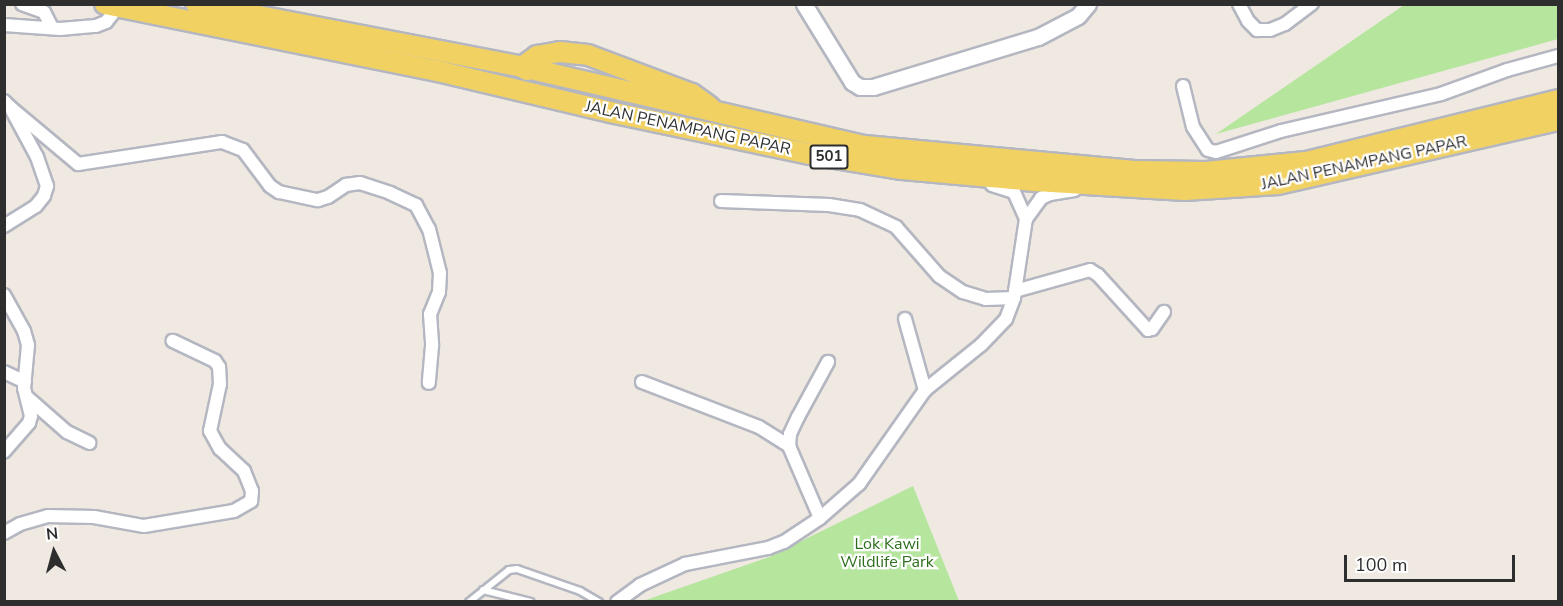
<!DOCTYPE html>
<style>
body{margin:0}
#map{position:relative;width:1563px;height:606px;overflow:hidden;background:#efe9e1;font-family:"Nunito Sans",sans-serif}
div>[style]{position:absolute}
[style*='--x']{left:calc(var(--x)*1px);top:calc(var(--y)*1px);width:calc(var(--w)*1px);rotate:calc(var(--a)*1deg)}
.green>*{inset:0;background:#b6e59e}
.roads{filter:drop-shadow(2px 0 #b4b7c1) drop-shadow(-2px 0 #b4b7c1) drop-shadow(0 2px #b4b7c1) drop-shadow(0 -2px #b4b7c1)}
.service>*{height:6px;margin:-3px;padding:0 3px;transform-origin:3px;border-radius:3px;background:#fff}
.minor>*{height:12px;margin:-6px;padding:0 6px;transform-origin:6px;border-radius:6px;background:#fff}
.tertiary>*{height:15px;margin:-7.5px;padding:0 7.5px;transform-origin:7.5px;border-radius:7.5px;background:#fff}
.primary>*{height:20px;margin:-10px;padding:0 10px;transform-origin:10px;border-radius:10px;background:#f2d163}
span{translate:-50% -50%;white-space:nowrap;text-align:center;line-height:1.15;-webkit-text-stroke:4.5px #fff;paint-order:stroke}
.shield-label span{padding:2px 4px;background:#fff;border:2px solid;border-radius:4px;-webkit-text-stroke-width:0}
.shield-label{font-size:15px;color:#2e2e2e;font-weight:700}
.street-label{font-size:16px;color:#2e2e2e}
.park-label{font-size:16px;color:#2c6e1b}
.frame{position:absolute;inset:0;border:6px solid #2e2e2e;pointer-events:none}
.north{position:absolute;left:24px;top:522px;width:60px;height:60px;-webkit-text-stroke:4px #fff;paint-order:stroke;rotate:354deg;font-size:16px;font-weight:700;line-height:24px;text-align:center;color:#2e2e2e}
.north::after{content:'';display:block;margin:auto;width:21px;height:27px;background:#2e2e2e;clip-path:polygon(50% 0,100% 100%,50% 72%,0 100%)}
.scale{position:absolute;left:1344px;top:555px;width:171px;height:27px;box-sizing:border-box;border:3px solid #2e2e2e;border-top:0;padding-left:8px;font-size:18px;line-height:21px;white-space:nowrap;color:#2e2e2e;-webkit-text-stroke:4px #fff;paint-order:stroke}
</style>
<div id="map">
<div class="green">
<div style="clip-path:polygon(1404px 5px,1558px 5px,1558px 39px,1216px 134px)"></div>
<div style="clip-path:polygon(913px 486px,959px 601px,643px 601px,769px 557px)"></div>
</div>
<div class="roads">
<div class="service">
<div style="--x:483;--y:590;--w:49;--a:14"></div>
<div style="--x:469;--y:602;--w:51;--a:-38.7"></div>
<div style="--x:509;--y:570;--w:8;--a:-7"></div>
<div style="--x:517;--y:569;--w:67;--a:19.2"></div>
<div style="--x:580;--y:591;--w:22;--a:30"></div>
</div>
<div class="minor">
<div style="--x:22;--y:4;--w:23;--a:20"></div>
<div style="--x:44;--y:12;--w:18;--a:63"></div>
<div style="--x:1239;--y:4;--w:19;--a:62"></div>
<div style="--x:1248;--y:21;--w:13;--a:45"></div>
<div style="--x:1257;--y:30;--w:13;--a:0"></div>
<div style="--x:1270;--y:30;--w:16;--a:-22"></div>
<div style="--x:1285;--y:24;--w:34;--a:-37"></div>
<div style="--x:4;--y:25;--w:56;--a:4.1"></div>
<div style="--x:60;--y:29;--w:36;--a:-5"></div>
<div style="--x:96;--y:26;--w:11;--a:-22"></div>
<div style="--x:106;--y:22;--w:21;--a:-51"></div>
<div style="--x:1183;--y:86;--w:42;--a:76.3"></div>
<div style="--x:1193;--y:127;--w:27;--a:57"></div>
<div style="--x:1208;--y:150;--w:8;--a:14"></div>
<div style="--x:1216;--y:152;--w:68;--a:-17.9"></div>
<div style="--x:1281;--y:131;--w:164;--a:-13"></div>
<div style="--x:1441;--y:94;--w:70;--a:-20"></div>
<div style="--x:1507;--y:70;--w:53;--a:-15.4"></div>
<div style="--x:4;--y:101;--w:8;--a:45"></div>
<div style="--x:10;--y:107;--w:57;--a:61.6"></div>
<div style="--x:37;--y:157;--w:31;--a:71"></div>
<div style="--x:47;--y:186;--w:10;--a:107"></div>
<div style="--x:44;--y:196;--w:13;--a:129"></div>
<div style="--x:36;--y:206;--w:38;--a:148"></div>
<div style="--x:10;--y:107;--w:89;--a:40"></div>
<div style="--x:78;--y:164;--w:146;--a:-8.7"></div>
<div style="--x:222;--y:142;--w:22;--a:21"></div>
<div style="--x:243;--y:150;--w:45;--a:53.1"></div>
<div style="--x:270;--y:186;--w:11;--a:34"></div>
<div style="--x:279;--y:192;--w:40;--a:12"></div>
<div style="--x:318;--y:200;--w:10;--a:-17"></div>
<div style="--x:328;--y:197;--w:22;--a:-34"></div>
<div style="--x:346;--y:185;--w:14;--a:-8"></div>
<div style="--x:360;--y:183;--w:32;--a:18"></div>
<div style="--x:390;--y:193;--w:29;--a:25"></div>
<div style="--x:416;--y:205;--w:27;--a:62"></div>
<div style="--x:429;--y:229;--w:45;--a:76"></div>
<div style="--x:440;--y:273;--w:19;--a:93"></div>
<div style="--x:439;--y:292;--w:24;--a:112"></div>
<div style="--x:430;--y:314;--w:32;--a:86"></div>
<div style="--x:432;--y:346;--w:37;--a:95"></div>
<div style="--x:992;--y:185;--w:23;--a:18"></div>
<div style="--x:1014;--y:192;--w:30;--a:66"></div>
<div style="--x:721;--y:201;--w:108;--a:2.1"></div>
<div style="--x:829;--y:205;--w:31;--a:9"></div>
<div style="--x:860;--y:210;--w:40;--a:25"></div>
<div style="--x:896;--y:227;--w:65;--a:48.7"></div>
<div style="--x:939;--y:276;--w:29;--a:34"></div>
<div style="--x:963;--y:292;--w:24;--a:17"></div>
<div style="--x:986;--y:299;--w:28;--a:-2"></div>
<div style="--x:1015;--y:291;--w:78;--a:-15.6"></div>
<div style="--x:1090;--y:270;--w:9;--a:32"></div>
<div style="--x:1098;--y:275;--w:74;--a:47.7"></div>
<div style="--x:1148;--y:330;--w:4;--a:-14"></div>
<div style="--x:1152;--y:329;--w:21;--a:-55"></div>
<div style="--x:4;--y:295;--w:41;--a:60.9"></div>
<div style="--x:24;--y:331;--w:15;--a:74"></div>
<div style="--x:28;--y:345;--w:43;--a:95.3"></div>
<div style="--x:24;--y:388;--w:29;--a:76"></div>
<div style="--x:31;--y:416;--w:7;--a:106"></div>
<div style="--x:29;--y:423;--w:38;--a:131"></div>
<div style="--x:905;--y:319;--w:74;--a:74.3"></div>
<div style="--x:4;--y:372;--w:23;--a:25"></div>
<div style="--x:642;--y:382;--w:125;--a:21"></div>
<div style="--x:759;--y:427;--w:36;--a:32"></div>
<div style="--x:27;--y:397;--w:53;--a:41.2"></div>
<div style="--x:67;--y:432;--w:25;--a:26"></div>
<div style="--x:820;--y:518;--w:78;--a:-113.3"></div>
<div style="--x:789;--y:446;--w:12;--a:-85"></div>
<div style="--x:790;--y:434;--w:19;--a:-65"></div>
<div style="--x:798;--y:417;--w:63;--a:-61.4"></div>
<div style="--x:4;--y:533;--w:18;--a:-29"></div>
<div style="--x:20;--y:524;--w:29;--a:-16"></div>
<div style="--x:48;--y:516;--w:46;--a:1.2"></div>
<div style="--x:94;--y:517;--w:51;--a:10.2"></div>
<div style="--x:144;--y:526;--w:91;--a:-9.5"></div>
<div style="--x:234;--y:511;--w:20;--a:-30"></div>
<div style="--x:251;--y:501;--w:10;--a:-84"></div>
<div style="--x:252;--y:491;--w:22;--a:-112"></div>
<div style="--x:244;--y:471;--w:33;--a:-137"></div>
<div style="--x:220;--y:449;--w:21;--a:-119"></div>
<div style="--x:210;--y:431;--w:48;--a:-78"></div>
<div style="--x:220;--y:384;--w:17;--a:-93"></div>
<div style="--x:219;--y:367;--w:7;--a:-124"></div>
<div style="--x:215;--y:361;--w:47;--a:-154.5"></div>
<div style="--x:617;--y:602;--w:29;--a:-36"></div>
<div style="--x:640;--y:585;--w:50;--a:-25"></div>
<div style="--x:685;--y:564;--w:85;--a:-10.9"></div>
<div style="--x:768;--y:548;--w:17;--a:-21"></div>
<div style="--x:784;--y:542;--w:43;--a:-33.7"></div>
<div style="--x:820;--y:518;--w:52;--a:-41.1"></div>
<div style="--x:859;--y:484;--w:115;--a:-54.9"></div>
<div style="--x:925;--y:390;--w:72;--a:-38.8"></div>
<div style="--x:981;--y:345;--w:36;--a:-46"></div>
<div style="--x:1006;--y:319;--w:22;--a:-69"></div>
<div style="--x:1014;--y:298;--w:80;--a:-81.4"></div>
<div style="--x:1026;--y:219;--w:26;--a:-54"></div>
<div style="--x:1041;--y:198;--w:10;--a:-24"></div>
<div style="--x:1050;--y:194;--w:25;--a:-9"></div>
</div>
<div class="tertiary">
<div style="--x:804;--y:4;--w:92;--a:58.4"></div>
<div style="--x:852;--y:82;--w:9;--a:32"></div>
<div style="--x:860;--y:87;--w:13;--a:0"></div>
<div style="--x:873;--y:87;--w:172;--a:-16.9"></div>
<div style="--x:1038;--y:37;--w:45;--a:-27.7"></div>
<div style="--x:1078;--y:16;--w:16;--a:-50"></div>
</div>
<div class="primary">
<div style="--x:105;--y:4;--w:340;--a:11.4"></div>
<div style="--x:438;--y:71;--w:177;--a:13.4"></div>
<div style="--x:610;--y:112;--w:204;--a:11.9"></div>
<div style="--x:810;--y:154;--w:93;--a:9.3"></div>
<div style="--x:902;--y:169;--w:134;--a:5.2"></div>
<div style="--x:1035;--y:181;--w:150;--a:3.4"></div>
<div style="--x:1185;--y:190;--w:93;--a:-3.7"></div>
<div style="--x:1278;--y:184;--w:287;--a:-12.9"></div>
<div style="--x:196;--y:4;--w:332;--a:10.9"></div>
<div style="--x:522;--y:67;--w:352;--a:13"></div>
<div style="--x:865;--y:146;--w:273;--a:5.3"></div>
<div style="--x:1137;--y:171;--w:69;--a:0.8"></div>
<div style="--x:1206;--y:172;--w:100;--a:-5.7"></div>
<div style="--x:1306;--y:162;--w:260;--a:-13.8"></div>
<div style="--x:527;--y:70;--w:6;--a:-149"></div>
<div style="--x:522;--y:67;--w:19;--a:-36"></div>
<div style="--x:537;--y:56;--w:23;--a:-10"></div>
<div style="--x:560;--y:52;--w:28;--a:6"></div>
<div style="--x:588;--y:55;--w:111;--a:20.6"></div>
<div style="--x:692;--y:94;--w:22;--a:36"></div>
</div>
</div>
<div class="shield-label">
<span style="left:829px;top:157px">501</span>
</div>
<div class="street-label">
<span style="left:688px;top:128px;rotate:12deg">JALAN PENAMPANG PAPAR</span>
<span style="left:1364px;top:163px;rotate:-12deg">JALAN PENAMPANG PAPAR</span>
</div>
<div class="park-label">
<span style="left:887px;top:553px">Lok Kawi<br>Wildlife Park</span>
</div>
<div class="frame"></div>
<div class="north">N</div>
<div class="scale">100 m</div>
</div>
